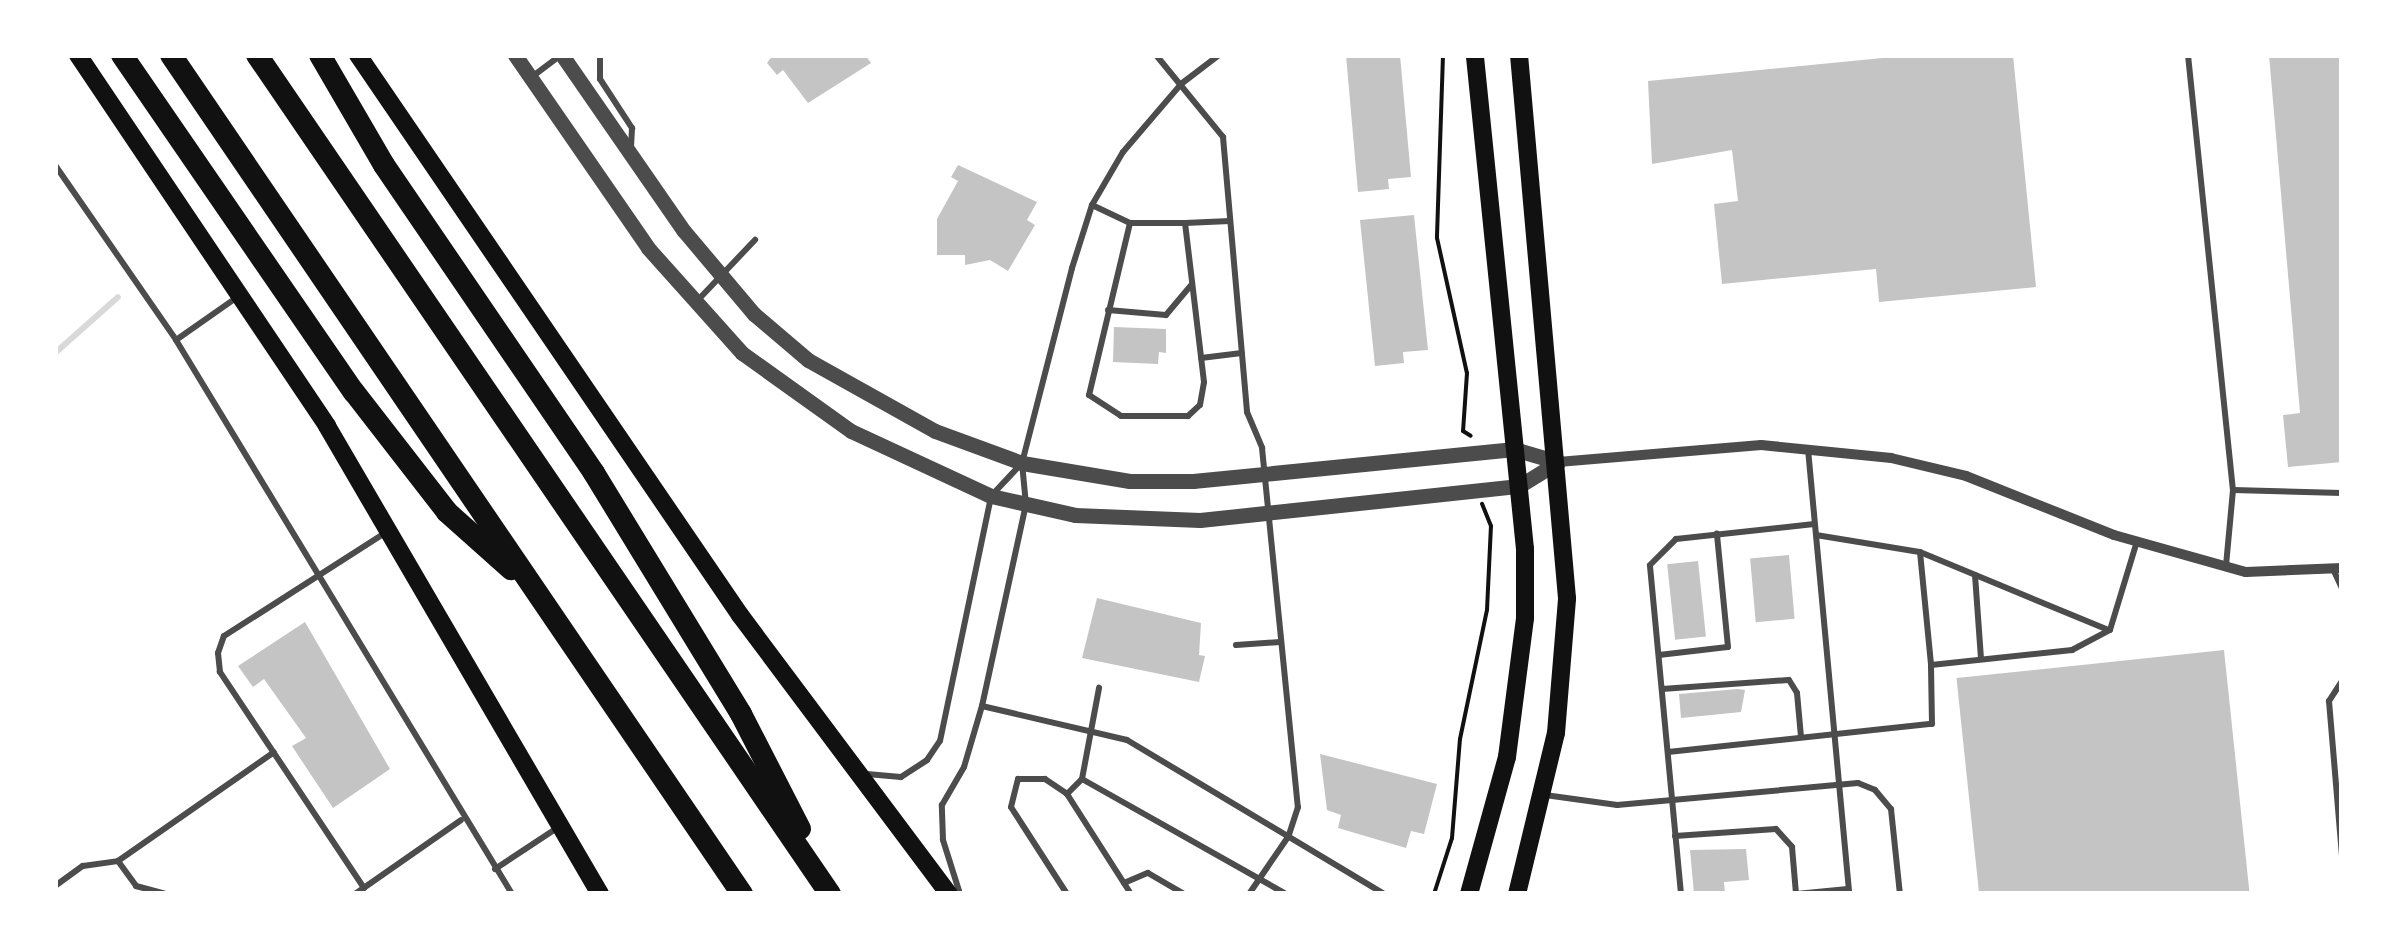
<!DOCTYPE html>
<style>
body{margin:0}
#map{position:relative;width:2397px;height:949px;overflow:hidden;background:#fff;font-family:"Public Sans",sans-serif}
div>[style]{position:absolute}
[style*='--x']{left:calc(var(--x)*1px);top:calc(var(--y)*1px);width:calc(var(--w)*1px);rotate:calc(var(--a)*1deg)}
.stream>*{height:6px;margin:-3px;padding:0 3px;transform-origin:3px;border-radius:3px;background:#d9d9d9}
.building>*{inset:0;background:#c4c4c4;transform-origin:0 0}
.path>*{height:4px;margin:-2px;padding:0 2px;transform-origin:2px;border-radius:2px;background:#111}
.service>*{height:6px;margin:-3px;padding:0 3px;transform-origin:3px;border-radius:3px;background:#4c4c4c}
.minor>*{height:10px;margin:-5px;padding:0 5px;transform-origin:5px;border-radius:5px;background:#4c4c4c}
.tertiary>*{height:15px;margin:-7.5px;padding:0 7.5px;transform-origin:7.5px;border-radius:7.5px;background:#4c4c4c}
.secondary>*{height:18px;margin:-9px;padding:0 9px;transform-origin:9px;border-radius:9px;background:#111}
.motorway>*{height:22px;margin:-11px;padding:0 11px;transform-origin:11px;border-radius:11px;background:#111}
span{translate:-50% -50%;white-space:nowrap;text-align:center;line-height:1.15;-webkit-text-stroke:8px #fff;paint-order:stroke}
.frame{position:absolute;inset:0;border:58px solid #fff;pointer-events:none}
</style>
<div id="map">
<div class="stream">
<div style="--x:55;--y:353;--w:84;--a:-41.6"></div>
</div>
<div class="building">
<div style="clip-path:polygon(773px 55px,865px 55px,871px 63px,808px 103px,783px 70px,777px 75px,767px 63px)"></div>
<div style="clip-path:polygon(1346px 55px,1400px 55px,1411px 177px,1388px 179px,1389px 189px,1358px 192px)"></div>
<div style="clip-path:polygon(1913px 55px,2013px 55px,2036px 287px,1879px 302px,1876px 269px,1722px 284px,1714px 204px,1738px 201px,1732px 150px,1652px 164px,1648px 81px)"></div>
<div style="clip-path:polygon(2269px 55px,2342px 55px,2342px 462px,2288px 467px,2283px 415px,2300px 413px)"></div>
<div style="clip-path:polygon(958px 165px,1037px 202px,1027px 220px,1035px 225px,1008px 271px,990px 260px,965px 265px,965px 255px,937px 255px,937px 219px,958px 181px,951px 177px)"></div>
<div style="clip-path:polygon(1414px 215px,1428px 350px,1403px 352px,1404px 363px,1375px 366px,1360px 220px)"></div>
<div style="clip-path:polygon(1114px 327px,1166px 329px,1166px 353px,1159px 352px,1158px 364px,1113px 362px)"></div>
<div style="left:1789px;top:555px;width:64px;height:39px;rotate:85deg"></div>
<div style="left:1698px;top:561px;width:76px;height:31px;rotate:84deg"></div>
<div style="clip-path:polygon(1097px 598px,1201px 623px,1199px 655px,1205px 656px,1199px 682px,1082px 658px)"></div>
<div style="clip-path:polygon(305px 622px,390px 769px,333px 808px,292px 746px,306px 738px,264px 679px,253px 687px,238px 666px)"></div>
<div style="left:2224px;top:650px;width:245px;height:269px;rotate:84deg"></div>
<div style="clip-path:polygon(1738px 689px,1745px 690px,1741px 712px,1681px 718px,1679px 694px)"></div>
<div style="clip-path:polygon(1320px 754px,1437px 784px,1424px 834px,1411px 831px,1406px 848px,1338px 828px,1341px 815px,1327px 810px)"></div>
<div style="clip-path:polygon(1746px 849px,1749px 880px,1724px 882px,1725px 893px,1694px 894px,1690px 850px)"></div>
</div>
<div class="path">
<div style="--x:1443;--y:55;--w:183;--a:91.9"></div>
<div style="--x:1437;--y:238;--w:138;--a:77.5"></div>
<div style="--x:1467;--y:373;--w:58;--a:93.9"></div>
<div style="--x:1463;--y:431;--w:9;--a:32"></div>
<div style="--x:1434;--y:894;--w:59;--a:-72.2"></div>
<div style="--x:1452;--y:838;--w:99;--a:-85.4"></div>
<div style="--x:1460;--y:739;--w:132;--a:-78.2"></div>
<div style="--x:1487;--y:610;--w:84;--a:-87.3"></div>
<div style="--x:1491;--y:526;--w:24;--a:-112"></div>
</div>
<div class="service">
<div style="--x:600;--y:55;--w:24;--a:90"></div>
<div style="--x:600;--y:79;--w:59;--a:56.9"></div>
<div style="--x:632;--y:128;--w:20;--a:93"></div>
<div style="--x:1156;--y:55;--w:106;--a:50.7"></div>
<div style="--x:1223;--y:137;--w:276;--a:85"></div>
<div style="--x:1247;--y:412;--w:39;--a:67"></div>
<div style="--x:1262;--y:448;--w:361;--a:84.3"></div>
<div style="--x:1298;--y:807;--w:32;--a:108"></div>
<div style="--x:1288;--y:837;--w:69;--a:124.4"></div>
<div style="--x:2188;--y:55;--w:437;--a:84.1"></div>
<div style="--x:2233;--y:490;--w:76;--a:95.3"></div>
<div style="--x:533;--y:76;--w:34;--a:-37"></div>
<div style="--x:55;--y:165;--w:213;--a:55.3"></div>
<div style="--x:176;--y:340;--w:648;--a:58.76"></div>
<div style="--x:1092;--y:205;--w:42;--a:25.3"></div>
<div style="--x:1130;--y:223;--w:177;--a:103.4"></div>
<div style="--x:1089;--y:395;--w:38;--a:33"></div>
<div style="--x:1121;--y:416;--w:67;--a:0"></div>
<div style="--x:1188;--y:416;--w:16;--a:-43"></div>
<div style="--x:1200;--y:405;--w:23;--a:-80"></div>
<div style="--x:1204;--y:382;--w:160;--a:-96.8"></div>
<div style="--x:1185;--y:223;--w:55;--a:180"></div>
<div style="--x:1185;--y:223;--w:45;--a:-2.5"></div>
<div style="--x:698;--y:300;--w:83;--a:-46.5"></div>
<div style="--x:1108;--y:310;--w:58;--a:4.9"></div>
<div style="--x:1166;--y:315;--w:39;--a:-50"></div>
<div style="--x:176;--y:340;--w:73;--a:-35"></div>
<div style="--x:1201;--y:358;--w:41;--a:-7"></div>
<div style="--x:1808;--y:449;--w:447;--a:84.7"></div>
<div style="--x:2233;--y:490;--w:109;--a:1.6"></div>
<div style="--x:1816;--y:535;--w:105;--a:9.3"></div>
<div style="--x:1920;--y:552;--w:114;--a:84.4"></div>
<div style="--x:1920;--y:552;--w:204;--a:22.5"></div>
<div style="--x:2333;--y:569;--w:21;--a:65"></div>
<div style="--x:1975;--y:575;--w:84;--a:85.9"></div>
<div style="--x:1236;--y:645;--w:44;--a:-3.9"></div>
<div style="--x:1659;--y:655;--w:69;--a:-6.6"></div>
<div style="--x:1728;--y:647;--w:114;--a:-95.6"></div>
<div style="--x:2342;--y:681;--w:24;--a:123"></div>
<div style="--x:2329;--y:701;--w:155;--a:85.2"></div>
<div style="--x:1662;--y:689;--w:127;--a:-4.1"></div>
<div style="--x:1789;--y:680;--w:15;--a:58"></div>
<div style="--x:1797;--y:693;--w:44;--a:84.8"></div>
<div style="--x:982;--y:706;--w:149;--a:13.2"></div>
<div style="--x:1127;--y:740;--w:300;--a:30.9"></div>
<div style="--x:1668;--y:752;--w:265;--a:-6.1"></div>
<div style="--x:1932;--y:724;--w:59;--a:-91"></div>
<div style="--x:1931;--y:665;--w:142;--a:-6.1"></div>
<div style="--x:2072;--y:650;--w:43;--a:-27.8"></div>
<div style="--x:2110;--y:630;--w:93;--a:-73.1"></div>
<div style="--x:867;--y:774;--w:34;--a:5"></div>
<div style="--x:901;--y:777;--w:31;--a:-33"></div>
<div style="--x:927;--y:760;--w:23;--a:-56"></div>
<div style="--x:940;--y:741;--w:250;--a:-78.2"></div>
<div style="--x:991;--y:496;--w:44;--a:-46.8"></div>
<div style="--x:1082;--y:779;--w:93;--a:-79.4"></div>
<div style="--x:1067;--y:794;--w:21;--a:-45"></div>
<div style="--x:1082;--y:779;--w:234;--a:29.4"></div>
<div style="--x:1545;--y:795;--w:73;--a:7.9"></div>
<div style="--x:1617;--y:805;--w:242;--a:-5.2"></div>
<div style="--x:1858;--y:783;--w:18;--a:22"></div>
<div style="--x:1875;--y:790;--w:25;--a:50"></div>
<div style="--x:1891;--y:809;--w:85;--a:84"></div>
<div style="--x:1675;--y:836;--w:101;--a:-4"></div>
<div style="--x:1776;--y:829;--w:24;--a:48"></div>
<div style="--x:1792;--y:847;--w:47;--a:85.1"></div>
<div style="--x:118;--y:861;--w:190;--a:-34.9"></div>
<div style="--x:495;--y:869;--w:74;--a:-33.5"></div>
<div style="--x:1124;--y:883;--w:26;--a:-23"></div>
<div style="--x:1148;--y:873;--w:42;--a:30.3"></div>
<div style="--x:55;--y:886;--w:34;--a:-36"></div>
<div style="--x:83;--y:866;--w:35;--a:-8"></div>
<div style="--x:118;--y:861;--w:31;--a:54"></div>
<div style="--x:136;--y:886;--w:30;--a:15"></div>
<div style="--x:364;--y:888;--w:260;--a:-123.7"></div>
<div style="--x:220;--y:672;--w:19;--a:-96"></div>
<div style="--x:218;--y:653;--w:18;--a:-71"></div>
<div style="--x:224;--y:636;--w:191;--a:-32.6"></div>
<div style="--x:355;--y:894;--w:129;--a:-34.9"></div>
<div style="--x:960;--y:894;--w:57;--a:-107.5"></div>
<div style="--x:943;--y:840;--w:35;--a:-92"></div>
<div style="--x:942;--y:805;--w:44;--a:-59.9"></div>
<div style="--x:964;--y:767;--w:64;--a:-73.6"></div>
<div style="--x:982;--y:706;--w:206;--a:-77.7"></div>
<div style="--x:1026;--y:505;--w:42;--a:-95.4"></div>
<div style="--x:1022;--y:463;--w:201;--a:-75.6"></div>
<div style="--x:1072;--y:268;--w:66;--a:-72.4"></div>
<div style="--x:1092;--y:205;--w:61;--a:-59.7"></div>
<div style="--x:1123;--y:152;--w:89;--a:-49.5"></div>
<div style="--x:1181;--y:84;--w:48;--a:-37.3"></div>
<div style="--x:1067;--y:894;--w:103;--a:-122.8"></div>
<div style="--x:1011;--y:807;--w:29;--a:-76"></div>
<div style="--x:1018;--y:779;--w:27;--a:0"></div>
<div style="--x:1045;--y:779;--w:27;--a:34"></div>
<div style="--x:1067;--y:794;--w:119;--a:57.4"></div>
<div style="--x:1681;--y:894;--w:330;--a:-95.4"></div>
<div style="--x:1650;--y:565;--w:37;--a:-45"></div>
<div style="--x:1676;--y:539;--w:139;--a:-6.2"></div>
<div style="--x:1796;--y:894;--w:52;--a:-5.5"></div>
</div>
<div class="minor">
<div style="--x:1558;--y:462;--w:204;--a:-4.8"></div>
<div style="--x:1761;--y:445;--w:131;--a:5.7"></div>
<div style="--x:1891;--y:458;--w:77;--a:13.5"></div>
<div style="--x:1966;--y:476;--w:159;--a:21.7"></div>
<div style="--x:2114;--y:535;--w:137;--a:15.7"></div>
<div style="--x:2246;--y:572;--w:96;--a:-2.4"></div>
</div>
<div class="tertiary">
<div style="--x:515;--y:55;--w:234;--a:55.4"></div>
<div style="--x:648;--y:248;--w:141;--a:48.2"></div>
<div style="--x:742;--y:353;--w:134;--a:35.6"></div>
<div style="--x:851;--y:431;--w:154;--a:24.9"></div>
<div style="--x:991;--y:496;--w:86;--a:12.7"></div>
<div style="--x:1075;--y:515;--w:125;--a:2.3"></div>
<div style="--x:1200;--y:520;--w:321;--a:-6.1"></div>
<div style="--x:1519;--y:486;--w:46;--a:-31.6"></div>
<div style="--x:562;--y:55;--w:214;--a:55.3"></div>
<div style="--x:684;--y:231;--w:109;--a:49.9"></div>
<div style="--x:754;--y:314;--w:71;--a:40.4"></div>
<div style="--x:808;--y:360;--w:145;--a:29.2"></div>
<div style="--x:935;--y:431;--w:93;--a:20.2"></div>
<div style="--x:1022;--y:463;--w:109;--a:9.5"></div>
<div style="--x:1130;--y:481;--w:63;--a:0"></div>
<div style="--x:1193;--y:481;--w:323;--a:-5.7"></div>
<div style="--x:1514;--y:449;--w:46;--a:16.5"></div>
</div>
<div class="secondary">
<div style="--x:78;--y:55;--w:447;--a:56.1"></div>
<div style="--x:327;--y:426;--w:542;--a:59.74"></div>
<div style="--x:358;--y:55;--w:678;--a:55.7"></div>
<div style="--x:740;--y:615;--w:349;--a:53.2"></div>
<div style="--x:1469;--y:894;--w:142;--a:-74.5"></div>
<div style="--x:1507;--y:757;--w:140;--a:-82.6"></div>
<div style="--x:1525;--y:618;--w:69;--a:-90"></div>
<div style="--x:1525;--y:549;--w:497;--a:-95.8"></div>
<div style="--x:1517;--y:894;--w:166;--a:-76.4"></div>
<div style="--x:1556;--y:733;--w:135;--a:-85.3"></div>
<div style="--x:1567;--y:598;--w:545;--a:-95.05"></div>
</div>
<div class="motorway">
<div style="--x:122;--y:55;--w:409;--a:55.5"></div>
<div style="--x:354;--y:392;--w:152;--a:52.2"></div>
<div style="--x:447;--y:512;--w:86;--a:41.7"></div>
<div style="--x:171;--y:55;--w:1015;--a:55.76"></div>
<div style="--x:257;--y:55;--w:1016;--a:55.67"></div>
<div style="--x:320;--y:55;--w:127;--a:59.8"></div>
<div style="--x:384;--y:165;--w:373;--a:55.7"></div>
<div style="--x:594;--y:473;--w:282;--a:58.6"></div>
<div style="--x:741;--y:714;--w:129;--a:62.8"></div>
</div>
<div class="frame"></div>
</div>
